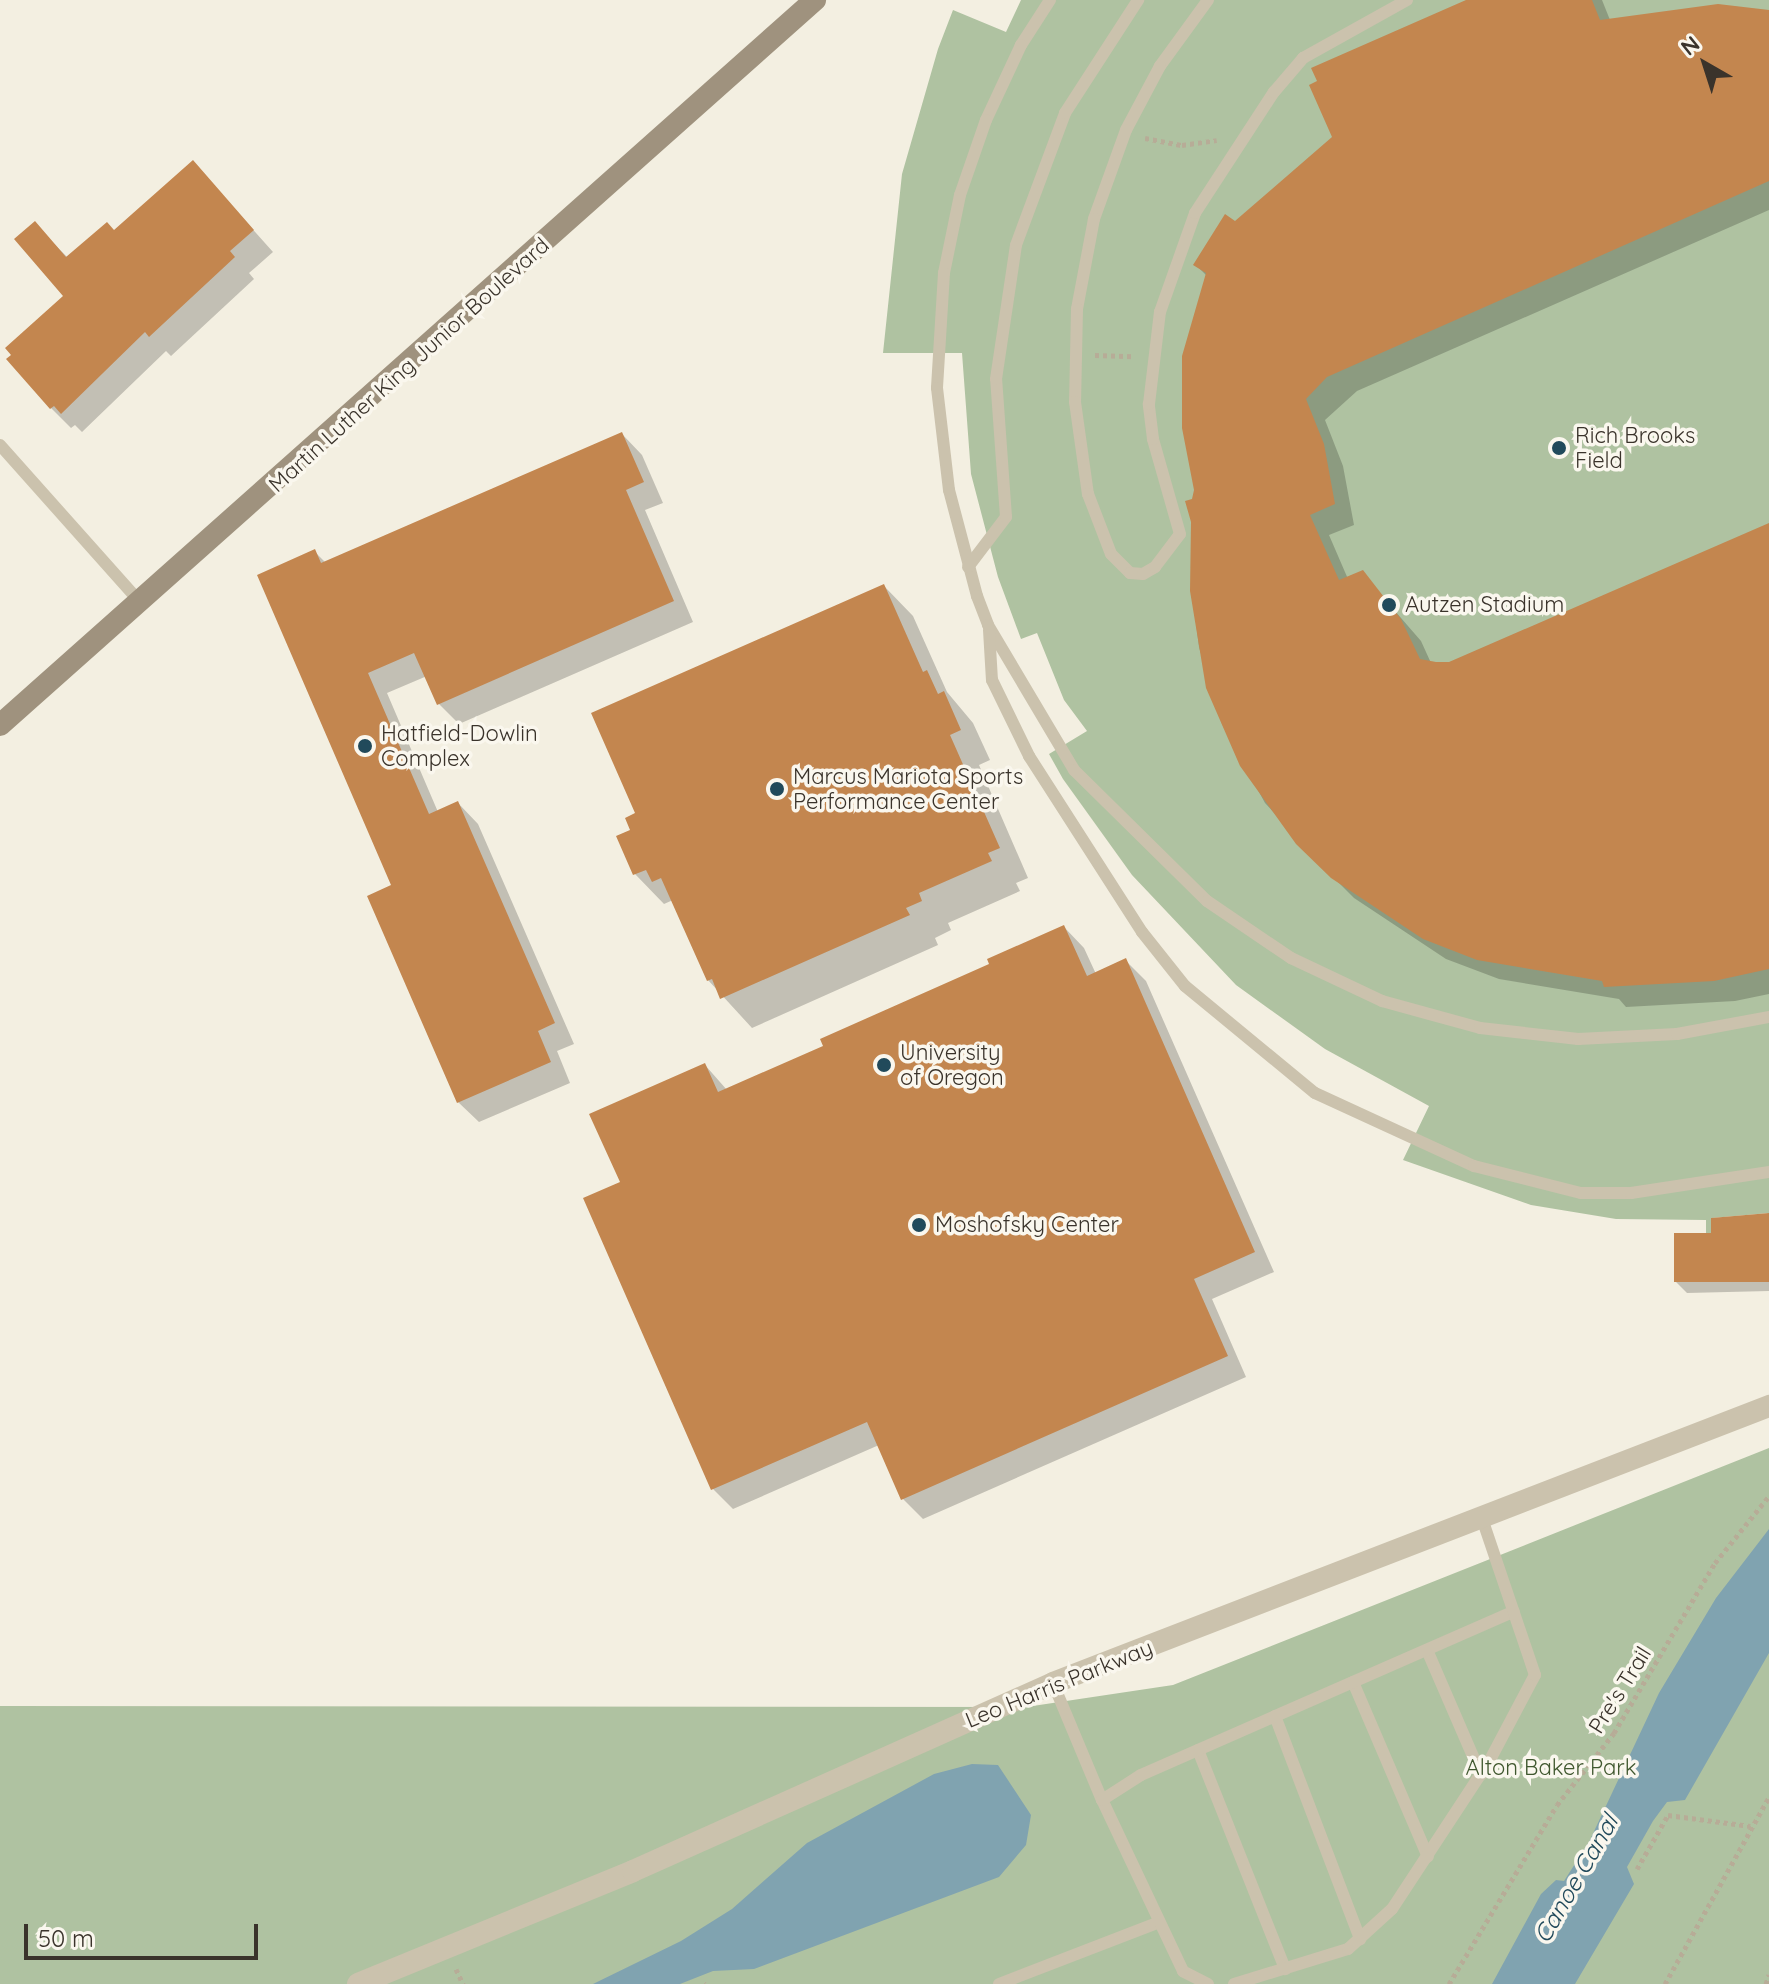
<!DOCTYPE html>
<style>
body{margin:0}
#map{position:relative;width:1769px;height:1984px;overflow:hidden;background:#f3efe1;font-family:Quicksand,sans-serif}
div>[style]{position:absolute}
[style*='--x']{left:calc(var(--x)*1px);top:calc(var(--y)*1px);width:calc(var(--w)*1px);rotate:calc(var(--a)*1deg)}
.green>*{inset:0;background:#afc2a1}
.water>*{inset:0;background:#80a3b0}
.shadow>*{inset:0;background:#0003}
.building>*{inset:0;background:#c3864f}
.path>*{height:5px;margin-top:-2.5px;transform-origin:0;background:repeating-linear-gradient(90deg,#b7ac97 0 4px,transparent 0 8px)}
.service>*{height:12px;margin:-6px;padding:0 6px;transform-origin:6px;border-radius:6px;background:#cbc2ad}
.tertiary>*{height:22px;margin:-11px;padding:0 11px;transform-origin:11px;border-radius:11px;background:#cbc2ad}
.secondary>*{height:22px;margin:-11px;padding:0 11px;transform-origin:11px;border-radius:11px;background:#9f927e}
.dots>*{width:22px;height:22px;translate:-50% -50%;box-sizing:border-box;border:4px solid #faf7ee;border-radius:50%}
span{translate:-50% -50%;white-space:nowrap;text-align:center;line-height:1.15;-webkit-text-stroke:7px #faf7ee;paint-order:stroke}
.street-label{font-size:22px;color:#3a332b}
.poi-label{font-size:22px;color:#3a332b}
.left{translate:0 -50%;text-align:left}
.park-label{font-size:22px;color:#40582f}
.water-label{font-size:24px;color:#214a5b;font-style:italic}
.north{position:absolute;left:1665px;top:24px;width:80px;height:80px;-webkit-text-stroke:6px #faf7ee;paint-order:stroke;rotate:321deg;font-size:22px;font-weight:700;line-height:32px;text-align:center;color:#3a332b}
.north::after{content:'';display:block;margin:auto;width:28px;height:36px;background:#3a332b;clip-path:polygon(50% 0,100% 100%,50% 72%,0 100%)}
.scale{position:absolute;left:24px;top:1924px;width:234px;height:36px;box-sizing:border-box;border:4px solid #3a332b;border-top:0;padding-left:10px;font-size:24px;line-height:28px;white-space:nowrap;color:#3a332b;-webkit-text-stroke:6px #faf7ee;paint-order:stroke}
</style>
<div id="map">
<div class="green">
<div style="clip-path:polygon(1021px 0,1769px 0,1769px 1213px,1712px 1218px,1711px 1233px,1706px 1233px,1706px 1220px,1616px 1219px,1531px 1205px,1403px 1160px,1429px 1106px,1325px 1049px,1236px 985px,1132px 875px,1063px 779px,1049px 754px,1087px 731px,1064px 700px,1037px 633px,1021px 639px,998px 577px,971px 474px,962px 353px,883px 353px,902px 174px,938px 49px,953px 10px,1006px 32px)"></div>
<div style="clip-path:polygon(1769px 1448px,1769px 1984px,0 1984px,0 1706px,1026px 1707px,1173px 1685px)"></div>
</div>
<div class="water">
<div style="clip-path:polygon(1769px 1529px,1769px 1653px,1685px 1800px,1667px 1802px,1653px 1821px,1627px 1867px,1634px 1884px,1575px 1984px,1492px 1984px,1541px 1894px,1556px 1880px,1564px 1881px,1589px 1842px,1659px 1693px,1716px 1598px)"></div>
<div style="clip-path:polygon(972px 1764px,998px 1765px,1031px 1815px,1026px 1845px,999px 1877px,754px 1969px,713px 1971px,680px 1984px,593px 1984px,681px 1941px,732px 1909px,807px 1843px,934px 1774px)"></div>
</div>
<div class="shadow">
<div style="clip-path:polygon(1471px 0,1602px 0,1610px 20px,1732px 6px,1769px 13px,1769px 210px,1357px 391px,1325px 420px,1343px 466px,1354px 525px,1329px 535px,1348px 579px,1362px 573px,1421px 641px,1431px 663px,1449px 664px,1769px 525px,1769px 994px,1735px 1001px,1626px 1007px,1619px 999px,1499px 979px,1446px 959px,1354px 898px,1333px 877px,1265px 803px,1222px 724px,1199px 647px,1192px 591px,1207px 276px,1196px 265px,1334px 138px)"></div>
<div style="clip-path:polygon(193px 163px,273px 252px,249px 273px,254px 279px,171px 356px,166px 351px,82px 432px,75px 425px,71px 428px,51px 408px,66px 296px,35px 224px,68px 258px,114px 232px)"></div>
<div style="clip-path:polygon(622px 434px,642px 455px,663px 503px,645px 510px,693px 622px,459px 724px,439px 704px,427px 676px,387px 693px,438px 812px,458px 803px,478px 824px,574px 1044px,557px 1051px,570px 1083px,479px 1122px,458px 1102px,393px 886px,315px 552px,326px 563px)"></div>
<div style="clip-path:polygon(884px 586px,913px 616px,947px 692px,973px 723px,990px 760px,979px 765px,1028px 878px,1016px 883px,1020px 891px,948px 923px,951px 930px,935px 938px,938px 945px,752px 1028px,708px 980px,673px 900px,664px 904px,635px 874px,632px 831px,638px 814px)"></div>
<div style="clip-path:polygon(1064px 927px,1084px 948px,1096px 974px,1126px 961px,1146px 981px,1274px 1272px,1212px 1299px,1246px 1377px,923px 1519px,903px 1499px,879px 1445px,733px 1509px,713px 1489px,622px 1183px,705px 1065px,727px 1090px,826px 1047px)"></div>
<div style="clip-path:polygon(1769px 1213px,1769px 1291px,1687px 1293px,1676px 1282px,1713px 1235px)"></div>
</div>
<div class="building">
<div style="clip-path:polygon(1466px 0,1592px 0,1600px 20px,1718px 4px,1769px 10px,1769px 181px,1327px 377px,1306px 399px,1324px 444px,1335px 504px,1310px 515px,1339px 580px,1363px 570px,1401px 619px,1420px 659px,1436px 662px,1449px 662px,1769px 523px,1769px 969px,1714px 981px,1604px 987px,1602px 981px,1477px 960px,1423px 939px,1331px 878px,1296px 844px,1240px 766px,1206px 688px,1190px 591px,1191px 522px,1185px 501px,1192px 499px,1194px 490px,1182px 428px,1182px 356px,1206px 273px,1193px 265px,1225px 214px,1235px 221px,1332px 137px,1309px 85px,1317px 81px,1311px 68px)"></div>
<div style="clip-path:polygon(193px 160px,254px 230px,230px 251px,235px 257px,149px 337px,145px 332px,61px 414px,54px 406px,50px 409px,6px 359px,11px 355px,5px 348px,63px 296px,14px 239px,35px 221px,66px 257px,107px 222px,114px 230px)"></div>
<div style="clip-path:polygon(622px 432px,644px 482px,626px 490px,674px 601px,437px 705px,414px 653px,368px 673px,429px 814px,458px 801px,555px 1023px,538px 1031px,551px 1062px,457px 1103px,367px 896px,391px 885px,257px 575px,315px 549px,321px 563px)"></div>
<div style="clip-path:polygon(884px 584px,923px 672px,927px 670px,938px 694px,944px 691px,961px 730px,950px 735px,1000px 848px,988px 853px,992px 861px,919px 893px,922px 901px,906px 908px,910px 915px,720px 999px,712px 979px,707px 981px,661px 878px,652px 882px,646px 870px,633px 875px,616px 836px,630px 830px,625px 818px,635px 813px,591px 713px)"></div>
<div style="clip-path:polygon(1064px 925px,1087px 976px,1126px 958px,1255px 1252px,1194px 1279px,1228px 1356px,901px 1500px,867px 1422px,711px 1490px,583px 1198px,620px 1182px,589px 1114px,705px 1063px,718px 1092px,823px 1046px,820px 1039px,989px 964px,987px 959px)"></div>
<div style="clip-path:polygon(1769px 1213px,1769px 1282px,1674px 1282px,1674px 1233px,1711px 1233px,1711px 1218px)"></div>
</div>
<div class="path">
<div style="--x:1145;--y:138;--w:38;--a:11"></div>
<div style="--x:1182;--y:145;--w:35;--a:-8"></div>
<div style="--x:1095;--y:355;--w:38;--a:2"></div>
<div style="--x:1637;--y:1869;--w:62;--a:-60.1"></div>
<div style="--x:1668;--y:1815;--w:83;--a:7.6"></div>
<div style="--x:456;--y:1969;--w:17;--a:65"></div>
<div style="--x:704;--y:1983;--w:1;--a:45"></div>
<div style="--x:1449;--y:1984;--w:209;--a:-58.9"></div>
<div style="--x:1557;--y:1805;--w:92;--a:-51.6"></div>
<div style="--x:1614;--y:1733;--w:198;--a:-59.3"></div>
<div style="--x:1715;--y:1563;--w:86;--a:-51.1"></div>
<div style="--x:1665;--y:1984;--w:214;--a:-60.9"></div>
<div style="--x:1766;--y:1984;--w:10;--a:-73"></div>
</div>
<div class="service">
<div style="--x:1050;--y:0;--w:54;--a:122.8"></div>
<div style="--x:1021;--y:45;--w:83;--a:115"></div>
<div style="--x:986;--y:120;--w:79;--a:109.1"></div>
<div style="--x:960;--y:195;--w:80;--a:101.6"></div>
<div style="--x:944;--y:273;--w:115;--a:93.5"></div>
<div style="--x:937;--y:388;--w:103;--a:83.3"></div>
<div style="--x:949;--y:490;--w:110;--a:75.2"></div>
<div style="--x:977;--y:596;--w:31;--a:69"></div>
<div style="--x:988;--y:625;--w:169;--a:59.3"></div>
<div style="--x:1074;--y:770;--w:187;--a:44.6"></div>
<div style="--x:1207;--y:901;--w:102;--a:34.2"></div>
<div style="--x:1291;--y:958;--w:101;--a:25.3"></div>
<div style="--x:1382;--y:1001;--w:102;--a:15.4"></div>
<div style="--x:1480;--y:1028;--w:99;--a:6.4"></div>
<div style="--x:1578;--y:1039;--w:99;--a:-2.9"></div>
<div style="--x:1677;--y:1034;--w:94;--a:-10.5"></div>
<div style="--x:1208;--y:0;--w:82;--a:126"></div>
<div style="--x:1160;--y:66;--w:72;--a:118"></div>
<div style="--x:1126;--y:130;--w:95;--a:109.8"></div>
<div style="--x:1094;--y:219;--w:92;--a:100.7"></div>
<div style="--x:1077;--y:309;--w:93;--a:91.2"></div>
<div style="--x:1075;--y:402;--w:93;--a:82"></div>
<div style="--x:1088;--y:494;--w:64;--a:69"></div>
<div style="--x:1111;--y:554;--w:27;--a:45"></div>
<div style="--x:1130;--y:573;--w:13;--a:4"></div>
<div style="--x:1143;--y:574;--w:14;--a:-30"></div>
<div style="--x:1155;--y:567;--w:41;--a:-52.9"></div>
<div style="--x:1180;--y:534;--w:99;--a:-105.9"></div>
<div style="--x:1153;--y:439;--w:35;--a:-97"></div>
<div style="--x:1149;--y:404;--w:93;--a:-83.2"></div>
<div style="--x:1160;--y:312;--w:105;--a:-70.5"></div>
<div style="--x:1195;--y:213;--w:145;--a:-56.9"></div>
<div style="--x:1274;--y:92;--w:45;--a:-49.5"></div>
<div style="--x:1303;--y:58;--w:119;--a:-29.1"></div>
<div style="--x:0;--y:445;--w:212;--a:48.3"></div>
<div style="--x:968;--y:567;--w:63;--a:-52.8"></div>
<div style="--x:1006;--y:517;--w:138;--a:-94.1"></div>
<div style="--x:996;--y:379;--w:135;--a:-81.5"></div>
<div style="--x:1016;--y:245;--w:141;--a:-69.6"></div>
<div style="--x:1065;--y:113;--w:135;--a:-57.1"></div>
<div style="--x:989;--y:630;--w:50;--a:86.6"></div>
<div style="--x:992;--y:680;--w:85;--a:64"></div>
<div style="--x:1029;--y:756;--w:209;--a:57.3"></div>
<div style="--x:1142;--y:932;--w:69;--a:51.5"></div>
<div style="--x:1185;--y:986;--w:168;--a:39.5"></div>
<div style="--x:1315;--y:1093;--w:175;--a:24.7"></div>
<div style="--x:1474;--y:1166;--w:110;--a:14.2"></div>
<div style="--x:1581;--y:1193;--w:50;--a:0"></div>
<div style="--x:1631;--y:1193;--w:140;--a:-8.7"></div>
<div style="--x:1427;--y:1650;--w:136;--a:66.6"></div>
<div style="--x:1353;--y:1682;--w:190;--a:66.8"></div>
<div style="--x:1053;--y:1683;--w:127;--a:67.3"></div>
<div style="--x:1275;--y:1716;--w:239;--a:69.1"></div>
<div style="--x:1198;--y:1750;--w:236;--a:68.3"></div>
<div style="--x:999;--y:1984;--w:169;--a:-21.1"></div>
<div style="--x:1208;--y:1984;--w:28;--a:-153"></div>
<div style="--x:1183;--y:1971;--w:189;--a:-115.3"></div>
<div style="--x:1102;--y:1800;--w:46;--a:-32.7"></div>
<div style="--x:1141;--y:1775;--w:407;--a:-23.7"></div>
<div style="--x:1234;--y:1984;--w:119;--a:-17.1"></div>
<div style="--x:1348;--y:1949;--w:59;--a:-42.3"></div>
<div style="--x:1392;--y:1909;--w:181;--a:-56.7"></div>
<div style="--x:1491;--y:1758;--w:94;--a:-62.1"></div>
<div style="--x:1535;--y:1675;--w:166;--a:-108.7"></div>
</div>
<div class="tertiary">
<div style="--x:358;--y:1984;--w:297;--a:-22.3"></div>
<div style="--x:633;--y:1871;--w:460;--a:-24.1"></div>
<div style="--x:1053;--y:1683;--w:768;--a:-21.15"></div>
</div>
<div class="secondary">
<div style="--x:0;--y:725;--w:1091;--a:-41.66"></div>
</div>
<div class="dots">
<div style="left:1559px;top:448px;background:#214a5b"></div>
<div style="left:1389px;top:605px;background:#214a5b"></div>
<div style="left:365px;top:746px;background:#214a5b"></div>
<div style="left:777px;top:789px;background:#214a5b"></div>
<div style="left:884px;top:1065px;background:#214a5b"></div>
<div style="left:919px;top:1225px;background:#214a5b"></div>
</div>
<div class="street-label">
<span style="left:409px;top:365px;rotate:-42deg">Martin Luther King Junior Boulevard</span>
<span style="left:1059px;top:1684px;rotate:-22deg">Leo Harris Parkway</span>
<span style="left:1620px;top:1690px;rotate:-58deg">Pre's Trail</span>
</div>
<div class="poi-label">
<span class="left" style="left:1575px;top:448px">Rich Brooks<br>Field</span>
<span class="left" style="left:1405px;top:605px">Autzen Stadium</span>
<span class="left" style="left:381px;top:746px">Hatfield-Dowlin<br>Complex</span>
<span class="left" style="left:793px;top:789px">Marcus Mariota Sports<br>Performance Center</span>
<span class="left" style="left:900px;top:1065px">University<br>of Oregon</span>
<span class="left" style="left:935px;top:1225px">Moshofsky Center</span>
</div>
<div class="park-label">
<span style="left:1551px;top:1768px">Alton Baker Park</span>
</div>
<div class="water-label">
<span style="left:1576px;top:1879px;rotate:-60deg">Canoe Canal</span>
</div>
<div class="north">N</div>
<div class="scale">50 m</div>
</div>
